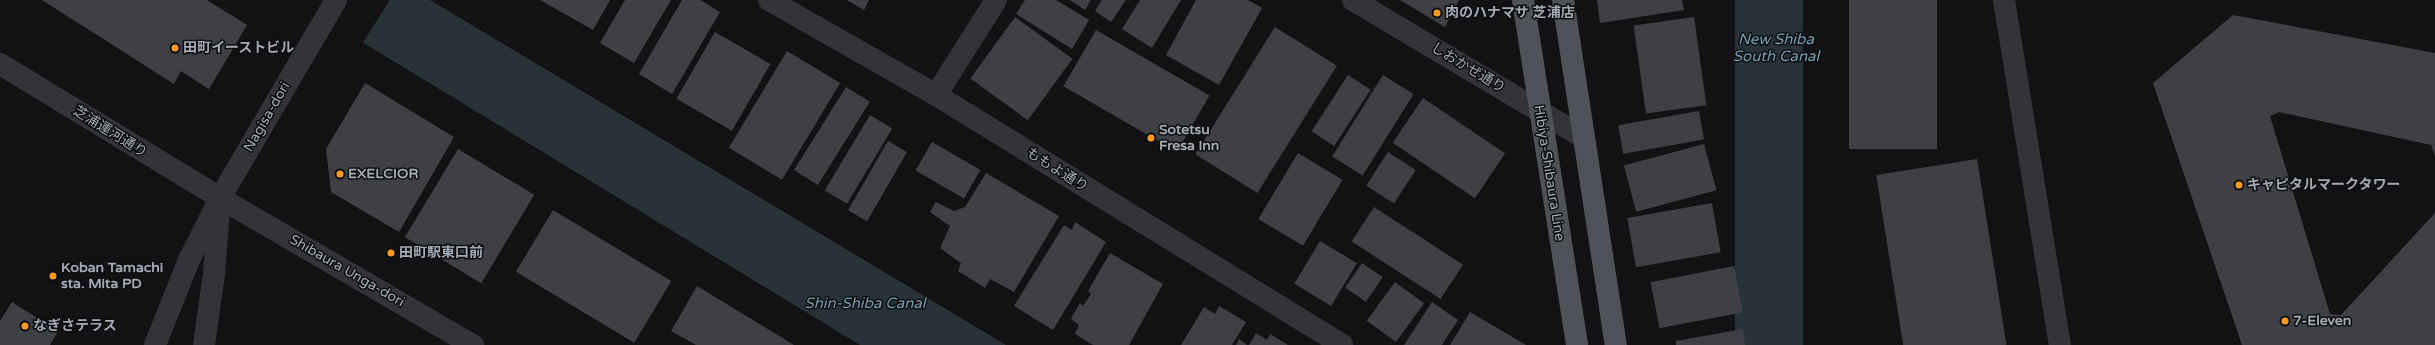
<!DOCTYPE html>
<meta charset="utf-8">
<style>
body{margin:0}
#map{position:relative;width:2435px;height:345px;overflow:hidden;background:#121214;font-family:"Varela Round","Noto Sans JP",sans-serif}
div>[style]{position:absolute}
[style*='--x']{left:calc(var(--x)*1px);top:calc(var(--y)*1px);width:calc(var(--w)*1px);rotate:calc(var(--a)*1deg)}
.water>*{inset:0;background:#283338;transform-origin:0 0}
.pier>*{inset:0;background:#121214}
.building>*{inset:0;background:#3e4044;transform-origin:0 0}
.minor>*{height:22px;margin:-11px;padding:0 11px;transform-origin:11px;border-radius:11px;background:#333439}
.major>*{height:22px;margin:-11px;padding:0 11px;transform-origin:11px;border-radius:11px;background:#4f5258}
.dots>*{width:11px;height:11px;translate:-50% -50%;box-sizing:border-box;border:2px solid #0d0d0f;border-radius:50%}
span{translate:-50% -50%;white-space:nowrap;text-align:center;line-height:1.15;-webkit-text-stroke:3px #0d0d0f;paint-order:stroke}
.poi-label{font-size:14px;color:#a2aab5;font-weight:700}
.left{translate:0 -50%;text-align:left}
.street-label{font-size:14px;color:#a2aab5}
.water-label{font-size:15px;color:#769eb3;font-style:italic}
</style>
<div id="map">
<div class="water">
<div style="clip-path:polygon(293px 0,430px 0,1006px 345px,860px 345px)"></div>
<div style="left:1735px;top:0;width:68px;height:350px"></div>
</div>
<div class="pier">
<div style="clip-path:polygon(291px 0,390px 0,362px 44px)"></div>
</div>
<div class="building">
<div style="clip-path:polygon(42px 0,207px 0,247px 25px,209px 89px,181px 71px,174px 84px)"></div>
<div style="clip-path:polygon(540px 0,610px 0,593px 30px)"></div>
<div style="clip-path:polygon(625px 0,671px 0,634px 63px,600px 43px)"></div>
<div style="clip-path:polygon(682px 0,700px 0,720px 12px,672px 94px,639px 74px)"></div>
<div style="clip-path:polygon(847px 0,869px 0,864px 10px)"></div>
<div style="clip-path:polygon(1025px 0,1056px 0,1089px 20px,1072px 49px,1016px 14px)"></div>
<div style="clip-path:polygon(1070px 0,1091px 0,1085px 10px)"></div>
<div style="clip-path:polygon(1102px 0,1126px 0,1111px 22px,1095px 11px)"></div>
<div style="clip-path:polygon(1140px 0,1181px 0,1152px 48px,1122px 29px)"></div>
<div style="clip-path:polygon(1196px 0,1248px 0,1262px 8px,1219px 85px,1166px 55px)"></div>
<div style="clip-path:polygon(1400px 0,1459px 0,1445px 27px)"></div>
<div style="clip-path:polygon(1597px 0,1682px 0,1684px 10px,1600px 23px)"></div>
<div style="left:1849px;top:0;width:88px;height:149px"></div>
<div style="clip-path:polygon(2233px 15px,2435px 53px,2435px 156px,2431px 145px,2279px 112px,2270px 116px,2330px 314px,2341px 315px,2435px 213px,2435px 345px,2242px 345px,2153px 83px)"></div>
<div style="left:1015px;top:17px;width:71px;height:76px;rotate:36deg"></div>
<div style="left:1694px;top:17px;width:89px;height:61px;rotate:82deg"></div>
<div style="left:1275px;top:27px;width:73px;height:150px;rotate:32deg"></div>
<div style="left:1096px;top:30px;width:131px;height:65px;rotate:30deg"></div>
<div style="left:715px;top:32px;width:64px;height:77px;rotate:30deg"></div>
<div style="left:787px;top:51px;width:62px;height:113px;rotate:31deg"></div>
<div style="left:1348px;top:75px;width:27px;height:67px;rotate:33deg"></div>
<div style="left:1383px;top:75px;width:36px;height:96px;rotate:32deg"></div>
<div style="clip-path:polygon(365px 83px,454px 137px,399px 232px,331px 192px,326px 149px)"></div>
<div style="left:846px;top:87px;width:28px;height:98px;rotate:32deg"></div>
<div style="left:1423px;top:98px;width:99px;height:54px;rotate:34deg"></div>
<div style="left:1699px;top:111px;width:29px;height:82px;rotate:80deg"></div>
<div style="left:870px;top:115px;width:26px;height:88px;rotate:31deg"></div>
<div style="left:888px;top:141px;width:22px;height:80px;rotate:30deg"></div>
<div style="left:932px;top:142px;width:56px;height:33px;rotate:30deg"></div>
<div style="left:1704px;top:144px;width:48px;height:83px;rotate:75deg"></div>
<div style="left:458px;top:149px;width:89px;height:103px;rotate:31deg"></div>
<div style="left:1388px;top:152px;width:33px;height:40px;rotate:33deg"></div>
<div style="left:1298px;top:153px;width:52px;height:77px;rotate:31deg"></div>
<div style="left:1977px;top:159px;width:188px;height:102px;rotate:81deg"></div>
<div style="clip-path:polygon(986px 173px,1059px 216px,1014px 292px,990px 279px,985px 288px,958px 271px,961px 263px,940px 248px,950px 226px,930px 212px,936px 202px,954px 211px,965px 207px)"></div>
<div style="left:1712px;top:203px;width:50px;height:86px;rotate:80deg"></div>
<div style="left:1374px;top:207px;width:106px;height:41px;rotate:33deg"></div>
<div style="left:553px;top:210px;width:138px;height:72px;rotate:31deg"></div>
<div style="clip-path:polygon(1075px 222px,1106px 242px,1053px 330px,1014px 306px,1064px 225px,1072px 230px)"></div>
<div style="left:1320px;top:241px;width:43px;height:50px;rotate:31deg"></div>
<div style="clip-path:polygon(1110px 253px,1163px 284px,1129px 345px,1093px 345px,1075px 334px,1079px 325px,1071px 319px,1080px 303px,1083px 306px,1091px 294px,1088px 291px)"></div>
<div style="left:1362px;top:263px;width:25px;height:30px;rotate:34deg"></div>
<div style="left:1734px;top:266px;width:47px;height:85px;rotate:79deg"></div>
<div style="left:1395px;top:282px;width:36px;height:48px;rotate:36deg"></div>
<div style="clip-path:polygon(697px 286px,794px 345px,696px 345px,671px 331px)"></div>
<div style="clip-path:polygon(12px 302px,58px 331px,50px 345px,0 345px,0 321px)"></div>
<div style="clip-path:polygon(1432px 302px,1458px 320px,1442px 345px,1404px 345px)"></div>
<div style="clip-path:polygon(1219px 306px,1246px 322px,1232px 345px,1181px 345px,1204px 307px,1215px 314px)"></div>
<div style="clip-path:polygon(1470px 312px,1526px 345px,1450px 345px)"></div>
<div style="clip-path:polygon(1743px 329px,1745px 345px,1676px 345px,1676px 341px)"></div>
<div style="clip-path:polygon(1256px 333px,1267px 340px,1270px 334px,1288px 345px,1249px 345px)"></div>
<div style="clip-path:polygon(1239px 339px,1247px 345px,1236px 345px)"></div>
</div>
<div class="minor">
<div style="--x:769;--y:0;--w:192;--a:29.6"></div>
<div style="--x:936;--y:95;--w:477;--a:31.6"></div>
<div style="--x:1353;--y:0;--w:268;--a:30.8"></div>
<div style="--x:2004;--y:0;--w:350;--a:80.8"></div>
<div style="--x:0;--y:64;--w:258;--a:31.3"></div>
<div style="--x:220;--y:198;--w:293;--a:30.2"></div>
<div style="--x:936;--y:95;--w:112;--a:-57.7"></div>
<div style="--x:155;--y:345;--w:92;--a:-68.2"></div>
<div style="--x:189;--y:260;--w:69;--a:-63.4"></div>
<div style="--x:220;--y:198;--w:229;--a:-59.6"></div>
<div style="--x:204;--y:345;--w:72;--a:-82"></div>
<div style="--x:214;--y:274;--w:64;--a:-85.5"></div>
</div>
<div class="major">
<div style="--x:1523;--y:0;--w:349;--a:81.1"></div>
<div style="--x:1563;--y:0;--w:349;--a:81.3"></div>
</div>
<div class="dots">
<div style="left:1437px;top:13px;background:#fe9b20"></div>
<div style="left:175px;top:48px;background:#fe9b20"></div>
<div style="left:1151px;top:138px;background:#fe9b20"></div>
<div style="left:340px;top:174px;background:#fe9b20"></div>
<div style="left:2239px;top:185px;background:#fe9b20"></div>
<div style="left:391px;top:253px;background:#fe9b20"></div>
<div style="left:53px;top:276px;background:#fe9b20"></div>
<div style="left:2285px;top:321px;background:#fe9b20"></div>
<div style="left:25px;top:326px;background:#fe9b20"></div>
</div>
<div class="poi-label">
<span class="left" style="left:1445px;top:13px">肉のハナマサ 芝浦店</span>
<span class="left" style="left:183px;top:48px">田町イーストビル</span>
<span class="left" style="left:1159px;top:138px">Sotetsu<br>Fresa Inn</span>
<span class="left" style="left:348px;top:174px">EXELCIOR</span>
<span class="left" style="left:2247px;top:185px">キャピタルマークタワー</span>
<span class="left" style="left:399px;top:253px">田町駅東口前</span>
<span class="left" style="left:61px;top:276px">Koban Tamachi<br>sta. Mita PD</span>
<span class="left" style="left:2293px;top:321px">7-Eleven</span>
<span class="left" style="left:33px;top:326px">なぎさテラス</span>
</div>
<div class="street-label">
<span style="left:1468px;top:68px;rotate:31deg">しおかぜ通り</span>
<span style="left:267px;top:117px;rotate:-60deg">Nagisa-dori</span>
<span style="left:110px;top:132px;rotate:32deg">芝浦運河通り</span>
<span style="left:1057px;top:170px;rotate:32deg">ももよ通り</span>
<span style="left:1549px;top:173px;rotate:81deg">Hibiya-Shibaura Line</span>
<span style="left:347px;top:271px;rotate:30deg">Shibaura Unga-dori</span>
</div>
<div class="water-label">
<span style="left:1776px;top:48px">New Shiba<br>South Canal</span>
<span style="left:865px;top:304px">Shin-Shiba Canal</span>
</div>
</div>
